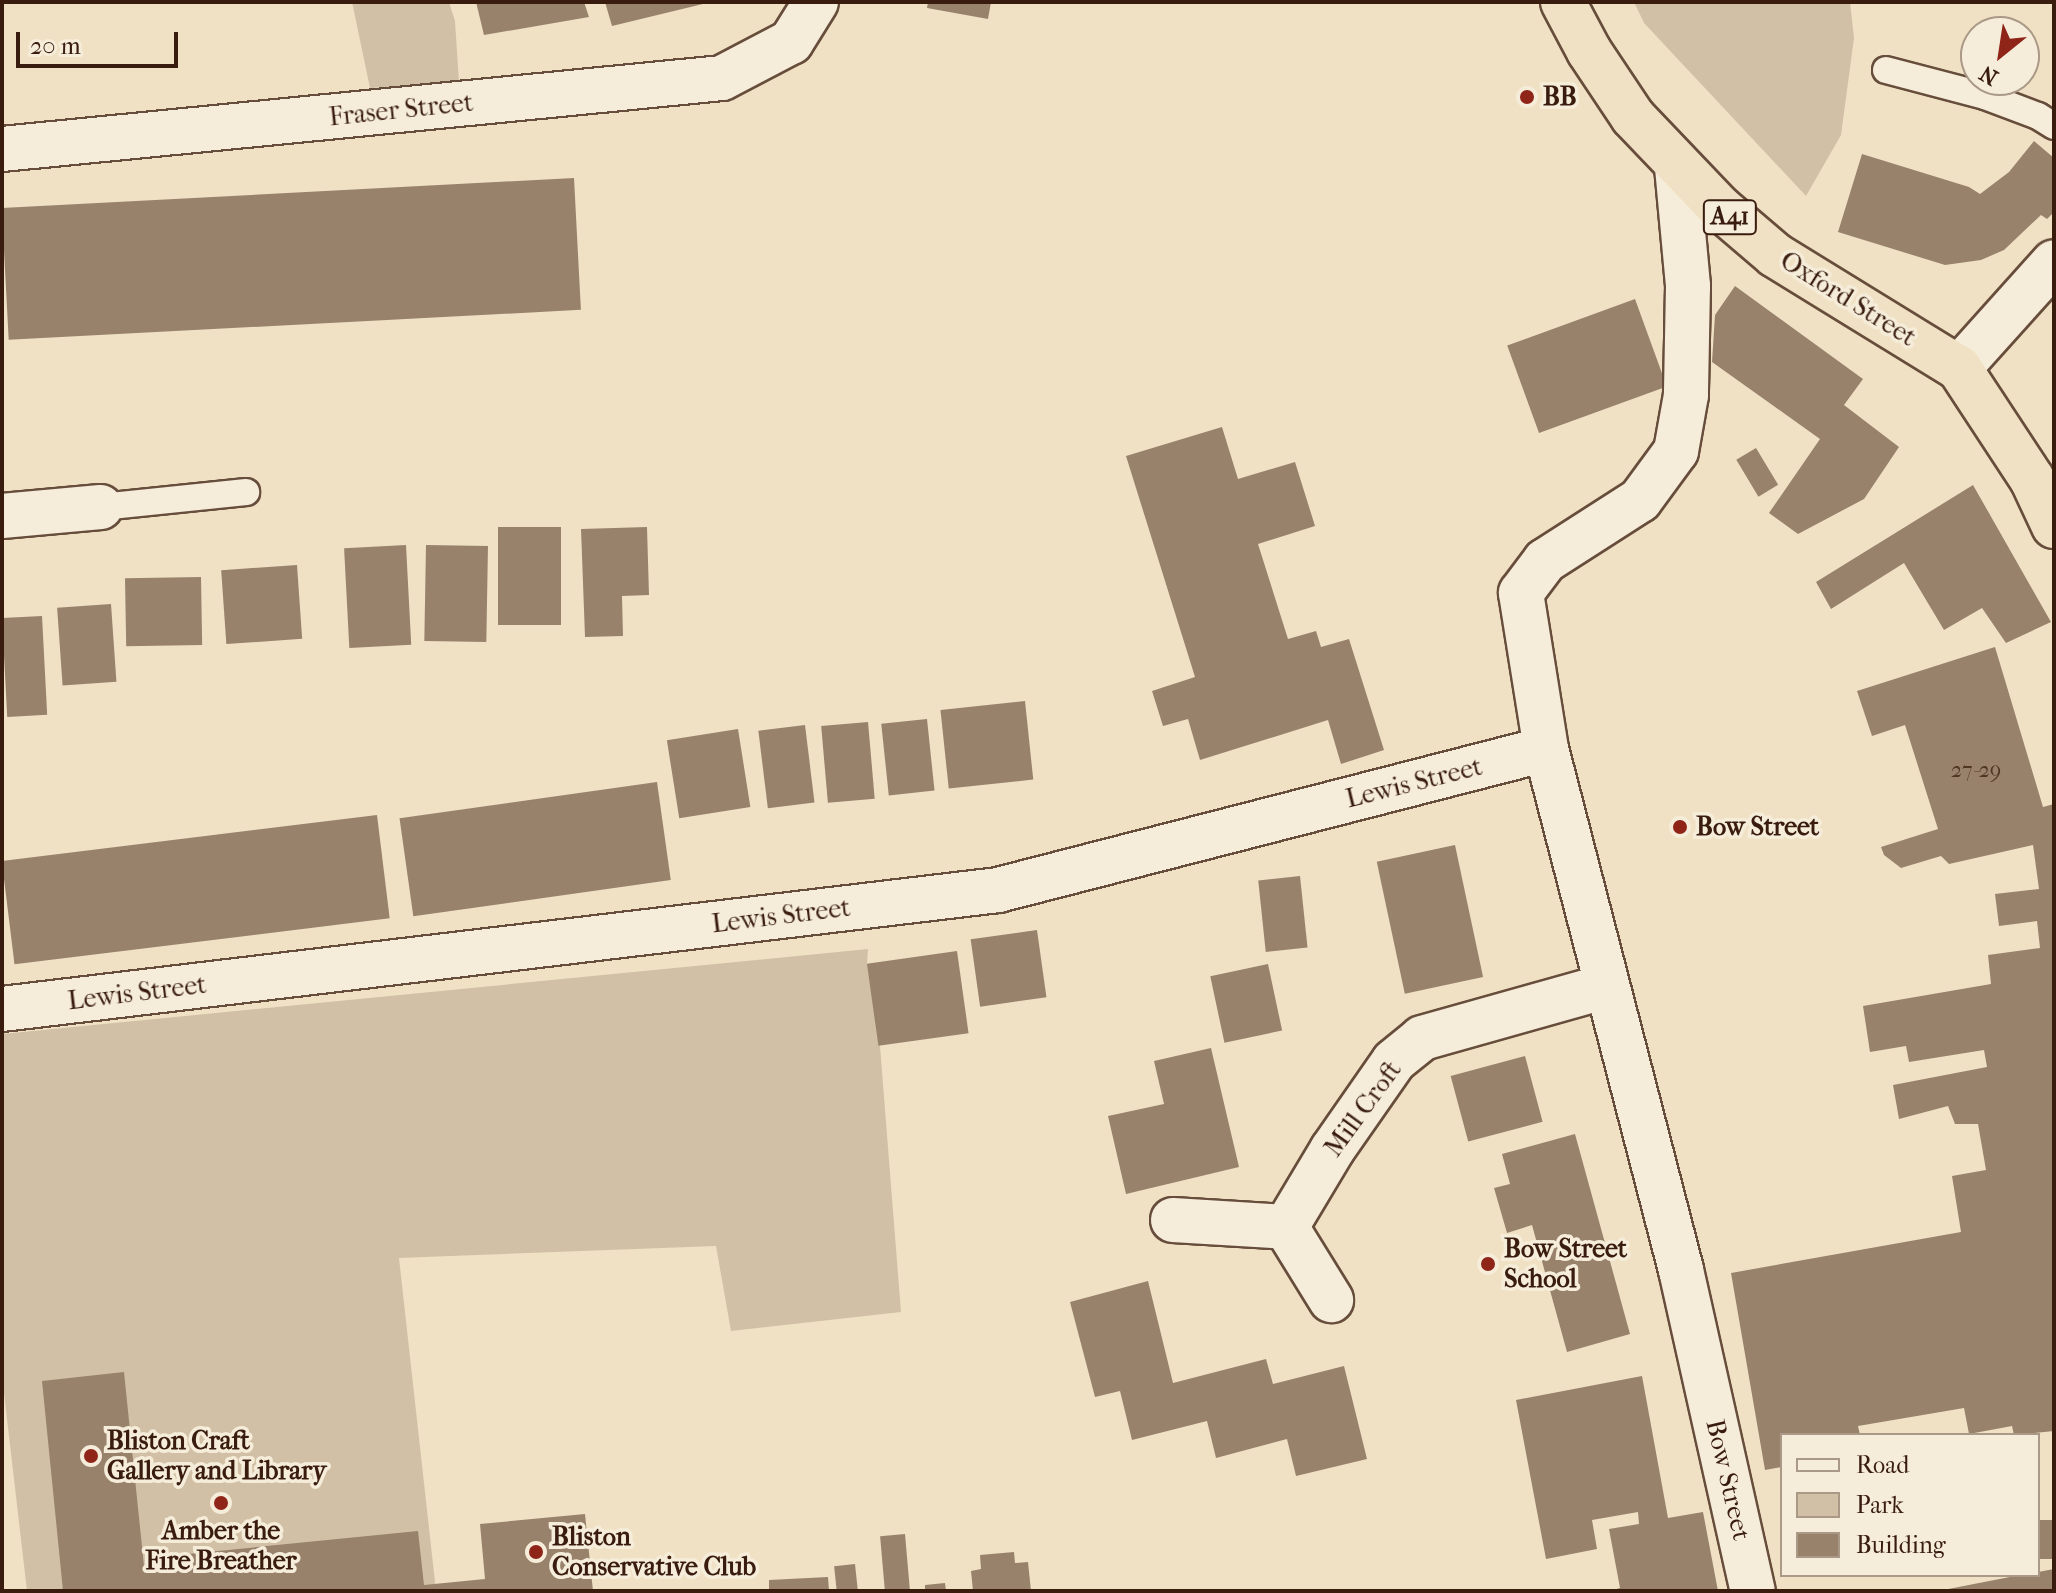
<!DOCTYPE html>
<style>
body{margin:0}
#map{position:relative;width:2056px;height:1593px;overflow:hidden;background:#f0e1c4;font-family:"IM FELL French Canon",serif}
div>[style]{position:absolute}
[style*='--x']{left:calc(var(--x)*1px);top:calc(var(--y)*1px);width:calc(var(--w)*1px);rotate:calc(var(--a)*1deg)}
.green>*{inset:0;background:#d1c0a5}
.building>*{inset:0;background:#98826c;transform-origin:0 0}
.roads{filter:drop-shadow(2px 0 #674d3b) drop-shadow(-2px 0 #674d3b) drop-shadow(0 2px #674d3b) drop-shadow(0 -2px #674d3b)}
.service>*{height:26px;margin:-13px;padding:0 13px;transform-origin:13px;border-radius:13px;background:#f5ecd9}
.minor>*{height:44px;margin:-22px;padding:0 22px;transform-origin:22px;border-radius:22px;background:#f5ecd9}
.trunk>*{height:44px;margin:-22px;padding:0 22px;transform-origin:22px;border-radius:22px;background:#f0e1c4}
.dots>*{width:22px;height:22px;translate:-50% -50%;box-sizing:border-box;border:4px solid #f5ecd9;border-radius:50%}
span{translate:-50% -50%;white-space:nowrap;text-align:center;line-height:1.15;-webkit-text-stroke:7px #f5ecd9;paint-order:stroke}
.number-label{font-size:22px;color:#513625}
.number-label span{-webkit-text-stroke-width:0}
.shield-label span{padding:2px 6px;background:#f5ecd9;border:2px solid;border-radius:6px;-webkit-text-stroke-width:0}
.shield-label{font-size:24px;color:#391c0d;font-weight:700}
.poi-label{font-size:26px;color:#391c0d;font-weight:700}
.left{translate:0 -50%;text-align:left}
.street-label{font-size:26px;color:#391c0d}
.frame{position:absolute;inset:0;border:4px solid #391c0d;pointer-events:none}
.legend{position:absolute;left:1780px;top:1433px;width:260px;height:144px;box-sizing:border-box;background:#f5ecd9;border:2px solid #aa9987;margin:0;padding:10px 14px;list-style:none;font-size:24px;color:#391c0d}
.legend li{display:flex;align-items:center;gap:16px;height:40px}
.legend b{width:40px;border:2px solid #aa9987}
.north{position:absolute;left:1960px;top:16px;width:80px;height:80px;box-sizing:border-box;background:#f5ecd9;border:2px solid #aa9987;border-radius:50%;rotate:210deg;font-size:22px;font-weight:700;line-height:32px;text-align:center;color:#391c0d}
.north::after{content:'';display:block;margin:auto;width:28px;height:36px;background:#8f2418;clip-path:polygon(50% 0,100% 100%,50% 72%,0 100%)}
.scale{position:absolute;left:16px;top:32px;width:162px;height:36px;box-sizing:border-box;border:4px solid #391c0d;border-top:0;padding-left:10px;font-size:24px;line-height:28px;white-space:nowrap;color:#391c0d;-webkit-text-stroke:6px #f5ecd9;paint-order:stroke}
</style>
<div id="map">
<div class="green">
<div style="clip-path:polygon(352px 2px,449px 2px,455px 21px,459px 82px,370px 88px)"></div>
<div style="clip-path:polygon(1634px 2px,1850px 2px,1854px 38px,1841px 135px,1806px 196px,1644px 23px)"></div>
<div style="clip-path:polygon(868px 949px,867px 965px,880px 1046px,901px 1312px,731px 1331px,716px 1246px,399px 1258px,436px 1591px,27px 1591px,2px 1376px,2px 1034px)"></div>
</div>
<div class="building">
<div style="clip-path:polygon(476px 2px,584px 2px,589px 17px,484px 35px)"></div>
<div style="clip-path:polygon(605px 2px,707px 2px,707px 3px,612px 26px)"></div>
<div style="clip-path:polygon(928px 2px,991px 2px,988px 19px,927px 8px)"></div>
<div style="clip-path:polygon(2034px 141px,2054px 158px,2054px 212px,2047px 219px,2041px 215px,2004px 250px,1981px 260px,1945px 265px,1838px 232px,1862px 154px,1969px 187px,1980px 194px,2009px 172px)"></div>
<div style="left:574px;top:178px;width:132px;height:573px;rotate:87deg"></div>
<div style="clip-path:polygon(1735px 286px,1863px 379px,1844px 405px,1899px 447px,1864px 499px,1798px 534px,1769px 513px,1820px 439px,1712px 362px,1715px 315px)"></div>
<div style="left:1635px;top:299px;width:93px;height:136px;rotate:70deg"></div>
<div style="clip-path:polygon(1222px 427px,1238px 479px,1295px 462px,1315px 526px,1258px 544px,1288px 639px,1316px 631px,1321px 647px,1349px 639px,1384px 750px,1341px 764px,1328px 720px,1200px 760px,1188px 719px,1163px 726px,1152px 691px,1195px 677px,1126px 456px)"></div>
<div style="left:1756px;top:448px;width:43px;height:23px;rotate:59deg"></div>
<div style="clip-path:polygon(1973px 485px,2051px 622px,2006px 643px,1982px 608px,1944px 630px,1904px 563px,1831px 609px,1816px 582px)"></div>
<div style="left:498px;top:527px;width:63px;height:98px"></div>
<div style="clip-path:polygon(647px 527px,649px 595px,622px 596px,623px 636px,585px 637px,581px 529px)"></div>
<div style="left:406px;top:545px;width:100px;height:62px;rotate:87deg"></div>
<div style="left:426px;top:545px;width:62px;height:96px;rotate:1deg"></div>
<div style="left:297px;top:565px;width:74px;height:76px;rotate:86deg"></div>
<div style="left:201px;top:577px;width:68px;height:76px;rotate:89deg"></div>
<div style="left:111px;top:604px;width:78px;height:54px;rotate:86deg"></div>
<div style="left:42px;top:616px;width:99px;height:40px;rotate:87deg"></div>
<div style="clip-path:polygon(1995px 647px,2043px 807px,2054px 804px,2054px 1431px,2014px 1435px,2012px 1426px,1969px 1434px,1964px 1408px,1858px 1426px,1860px 1435px,1782px 1435px,1782px 1467px,1765px 1470px,1731px 1273px,1961px 1232px,1952px 1176px,1986px 1170px,1978px 1124px,1955px 1124px,1948px 1106px,1899px 1119px,1893px 1085px,1987px 1067px,1984px 1050px,1909px 1062px,1906px 1046px,1870px 1052px,1863px 1006px,1991px 984px,1988px 955px,2040px 948px,2037px 921px,1999px 926px,1995px 894px,2039px 889px,2033px 845px,1949px 864px,1941px 856px,1901px 868px,1884px 855px,1881px 847px,1938px 829px,1905px 725px,1872px 736px,1857px 691px)"></div>
<div style="left:1025px;top:701px;width:79px;height:85px;rotate:84deg"></div>
<div style="left:927px;top:719px;width:72px;height:46px;rotate:84deg"></div>
<div style="left:868px;top:722px;width:77px;height:47px;rotate:85deg"></div>
<div style="left:805px;top:725px;width:78px;height:47px;rotate:83deg"></div>
<div style="left:738px;top:729px;width:79px;height:72px;rotate:81deg"></div>
<div style="left:657px;top:782px;width:99px;height:260px;rotate:82deg"></div>
<div style="left:377px;top:815px;width:104px;height:378px;rotate:83deg"></div>
<div style="left:1455px;top:845px;width:135px;height:80px;rotate:78deg"></div>
<div style="left:1300px;top:876px;width:72px;height:42px;rotate:84deg"></div>
<div style="left:1037px;top:930px;width:68px;height:67px;rotate:82deg"></div>
<div style="left:957px;top:951px;width:83px;height:91px;rotate:82deg"></div>
<div style="left:1268px;top:964px;width:68px;height:59px;rotate:78deg"></div>
<div style="clip-path:polygon(1211px 1048px,1239px 1167px,1126px 1194px,1108px 1116px,1164px 1104px,1154px 1061px)"></div>
<div style="left:1525px;top:1056px;width:68px;height:77px;rotate:75deg"></div>
<div style="clip-path:polygon(1575px 1134px,1630px 1334px,1567px 1352px,1532px 1225px,1507px 1233px,1494px 1188px,1510px 1184px,1502px 1154px)"></div>
<div style="clip-path:polygon(1148px 1281px,1173px 1383px,1266px 1359px,1273px 1384px,1344px 1366px,1367px 1459px,1296px 1476px,1287px 1439px,1216px 1458px,1207px 1421px,1132px 1440px,1120px 1391px,1095px 1397px,1070px 1302px)"></div>
<div style="clip-path:polygon(124px 1372px,144px 1566px,158px 1565px,157px 1557px,418px 1531px,424px 1585px,485px 1579px,480px 1524px,585px 1514px,593px 1591px,63px 1591px,42px 1381px)"></div>
<div style="clip-path:polygon(1642px 1376px,1668px 1518px,1703px 1512px,1718px 1591px,1609px 1591px,1620px 1588px,1609px 1529px,1639px 1524px,1638px 1512px,1592px 1520px,1597px 1549px,1546px 1559px,1516px 1400px)"></div>
<div style="left:2054px;top:1520px;width:39px;height:16px;rotate:90deg"></div>
<div style="left:905px;top:1534px;width:57px;height:25px;rotate:85deg"></div>
<div style="clip-path:polygon(1014px 1552px,1015px 1563px,1028px 1562px,1031px 1591px,973px 1591px,971px 1571px,981px 1569px,980px 1555px)"></div>
<div style="left:855px;top:1564px;width:27px;height:21px;rotate:84deg"></div>
<div style="clip-path:polygon(2054px 1569px,2054px 1591px,1938px 1591px,2020px 1575px,2038px 1575px,2038px 1572px)"></div>
<div style="clip-path:polygon(828px 1577px,829px 1591px,769px 1591px,769px 1580px)"></div>
<div style="clip-path:polygon(945px 1583px,946px 1591px,925px 1591px,925px 1585px)"></div>
</div>
<div class="roads">
<div class="service">
<div style="--x:1886;--y:70;--w:102;--a:14.7"></div>
<div style="--x:1985;--y:96;--w:57;--a:20.7"></div>
<div style="--x:2038;--y:116;--w:19;--a:32"></div>
<div style="--x:101;--y:507;--w:146;--a:-5.9"></div>
</div>
<div class="minor">
<div style="--x:2;--y:149;--w:723;--a:-5.63"></div>
<div style="--x:722;--y:78;--w:78;--a:-27.6"></div>
<div style="--x:791;--y:42;--w:47;--a:-58"></div>
<div style="--x:1677;--y:167;--w:120;--a:84.7"></div>
<div style="--x:1688;--y:286;--w:109;--a:91.1"></div>
<div style="--x:1686;--y:395;--w:57;--a:100.1"></div>
<div style="--x:1676;--y:451;--w:61;--a:126.3"></div>
<div style="--x:1640;--y:500;--w:113;--a:147.3"></div>
<div style="--x:1545;--y:561;--w:40;--a:127"></div>
<div style="--x:1521;--y:593;--w:158;--a:80.9"></div>
<div style="--x:1546;--y:749;--w:538;--a:75.47"></div>
<div style="--x:1681;--y:1270;--w:329;--a:77.4"></div>
<div style="--x:1959;--y:368;--w:142;--a:-48.1"></div>
<div style="--x:2;--y:516;--w:99;--a:-5.2"></div>
<div style="--x:2;--y:1009;--w:1003;--a:-6.81"></div>
<div style="--x:998;--y:890;--w:566;--a:-14.43"></div>
<div style="--x:1173;--y:1220;--w:113;--a:3.5"></div>
<div style="--x:1286;--y:1227;--w:86;--a:58.3"></div>
<div style="--x:1286;--y:1227;--w:90;--a:-59.1"></div>
<div style="--x:1332;--y:1150;--w:108;--a:-55.1"></div>
<div style="--x:1394;--y:1061;--w:36;--a:-39"></div>
<div style="--x:1422;--y:1038;--w:192;--a:-15.7"></div>
</div>
<div class="trunk">
<div style="--x:1563;--y:2;--w:55;--a:62"></div>
<div style="--x:1589;--y:51;--w:79;--a:56.3"></div>
<div style="--x:1633;--y:117;--w:126;--a:46.3"></div>
<div style="--x:1720;--y:208;--w:72;--a:40.5"></div>
<div style="--x:1775;--y:255;--w:216;--a:31.6"></div>
<div style="--x:1959;--y:368;--w:133;--a:56.7"></div>
<div style="--x:2032;--y:479;--w:52;--a:64.9"></div>
</div>
</div>
<div class="dots">
<div style="left:1527px;top:97px;background:#8f2418"></div>
<div style="left:1680px;top:827px;background:#8f2418"></div>
<div style="left:1488px;top:1264px;background:#8f2418"></div>
<div style="left:91px;top:1456px;background:#8f2418"></div>
<div style="left:221px;top:1503px;background:#8f2418"></div>
<div style="left:536px;top:1552px;background:#8f2418"></div>
</div>
<div class="number-label">
<span style="left:1976px;top:771px">27-29</span>
</div>
<div class="shield-label">
<span style="left:1730px;top:217px">A41</span>
</div>
<div class="poi-label">
<span class="left" style="left:1543px;top:97px">BB</span>
<span class="left" style="left:1696px;top:827px">Bow Street</span>
<span class="left" style="left:1504px;top:1264px">Bow Street<br>School</span>
<span class="left" style="left:107px;top:1456px">Bliston Craft<br>Gallery and Library</span>
<span style="left:221px;top:1546px">Amber the<br>Fire Breather</span>
<span class="left" style="left:552px;top:1552px">Bliston<br>Conservative Club</span>
</div>
<div class="street-label">
<span style="left:401px;top:110px;rotate:-6deg">Fraser Street</span>
<span style="left:1848px;top:299px;rotate:32deg">Oxford Street</span>
<span style="left:1414px;top:783px;rotate:-14deg">Lewis Street</span>
<span style="left:781px;top:916px;rotate:-7deg">Lewis Street</span>
<span style="left:137px;top:993px;rotate:-7deg">Lewis Street</span>
<span style="left:1363px;top:1109px;rotate:-54deg">Mill Croft</span>
<span style="left:1728px;top:1480px;rotate:77deg">Bow Street</span>
</div>
<div class="frame"></div>
<ul class="legend">
<li><b style="height:10px;background:#f5ecd9"></b>Road</li>
<li><b style="height:22px;background:#d1c0a5"></b>Park</li>
<li><b style="height:22px;background:#98826c"></b>Building</li>
</ul>
<div class="north">N</div>
<div class="scale">20 m</div>
</div>
